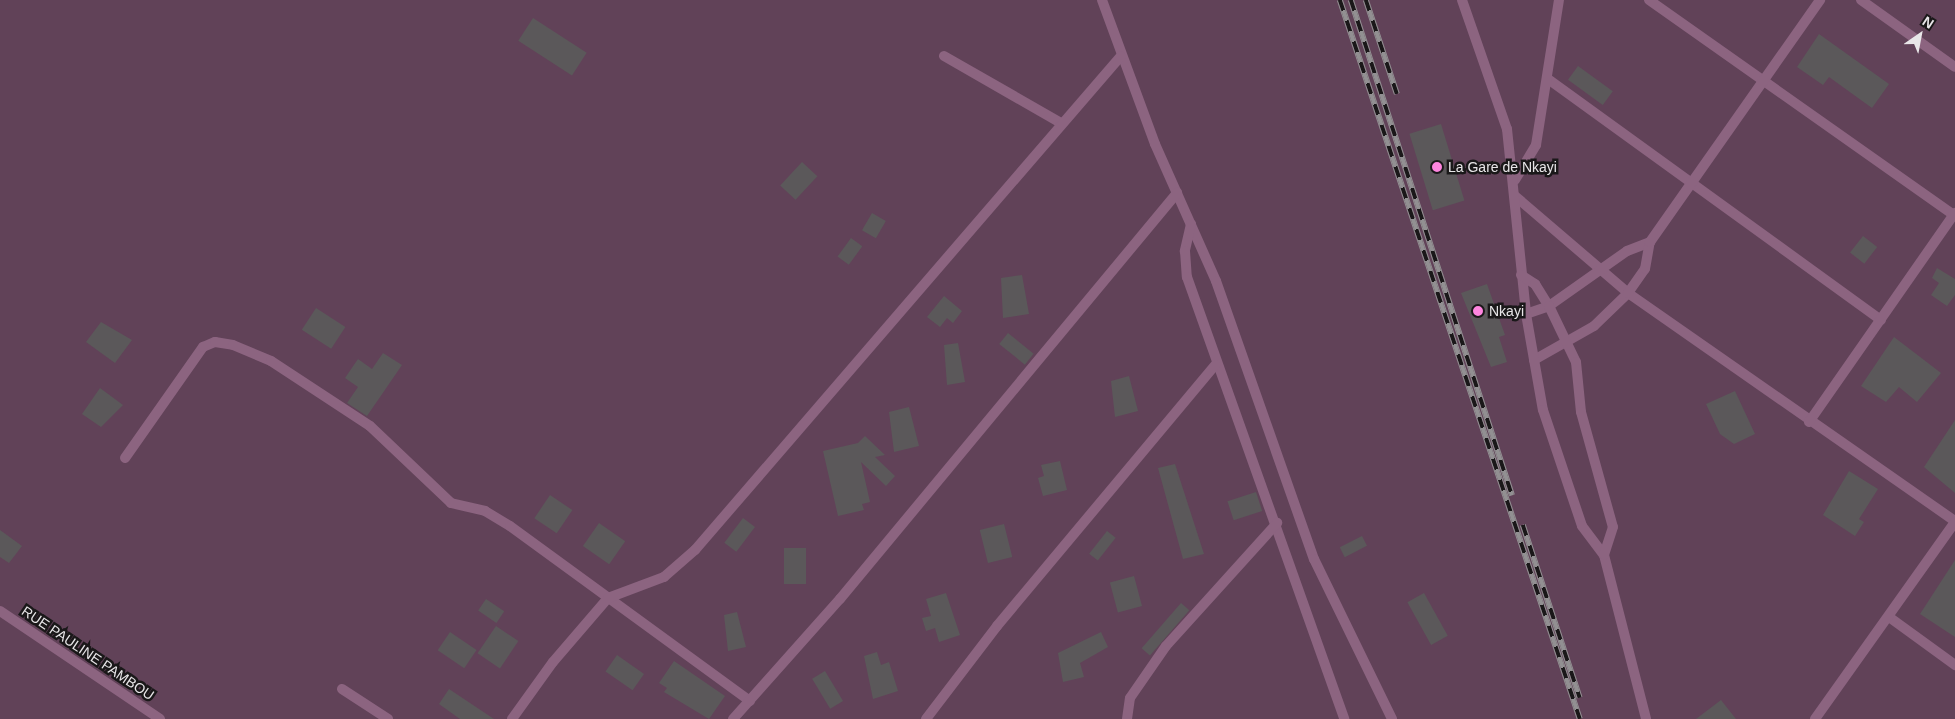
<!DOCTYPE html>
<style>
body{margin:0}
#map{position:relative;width:1955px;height:719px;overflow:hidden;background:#333032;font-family:Helvetica,sans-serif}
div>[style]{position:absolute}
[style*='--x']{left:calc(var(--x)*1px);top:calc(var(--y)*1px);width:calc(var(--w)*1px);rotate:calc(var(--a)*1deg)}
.green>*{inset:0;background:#614258;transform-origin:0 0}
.building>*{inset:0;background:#5b585a;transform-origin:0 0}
.minor>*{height:10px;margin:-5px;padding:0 5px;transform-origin:5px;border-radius:5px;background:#8c6480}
.tertiary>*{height:10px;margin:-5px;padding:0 5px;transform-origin:5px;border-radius:5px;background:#8c6480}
.rail>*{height:5.5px;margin-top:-2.75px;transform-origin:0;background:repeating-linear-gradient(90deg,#1a1819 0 11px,#929092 0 22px);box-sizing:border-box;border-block:1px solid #929092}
.dots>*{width:14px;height:14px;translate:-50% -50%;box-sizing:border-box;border:2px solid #1a1819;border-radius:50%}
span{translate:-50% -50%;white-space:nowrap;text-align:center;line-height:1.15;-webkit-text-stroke:5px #1a1819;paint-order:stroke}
.poi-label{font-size:14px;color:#e8e6e8}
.left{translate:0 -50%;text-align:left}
.street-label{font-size:14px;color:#e8e6e8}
.north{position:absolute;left:1895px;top:10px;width:50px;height:50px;-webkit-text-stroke:4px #1a1819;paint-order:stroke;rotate:33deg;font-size:14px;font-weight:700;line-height:20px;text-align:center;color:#e8e6e8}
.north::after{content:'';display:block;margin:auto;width:18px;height:22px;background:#e8e6e8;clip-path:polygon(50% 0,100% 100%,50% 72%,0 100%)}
</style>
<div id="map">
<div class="green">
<div style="left:0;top:0;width:1955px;height:719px"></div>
</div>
<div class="building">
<div style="left:533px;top:18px;width:64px;height:27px;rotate:33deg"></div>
<div style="clip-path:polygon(1819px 34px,1889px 84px,1872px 108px,1829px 77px,1823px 85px,1797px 67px)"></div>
<div style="left:1578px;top:66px;width:43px;height:17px;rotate:36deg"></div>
<div style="left:1441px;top:124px;width:80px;height:33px;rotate:73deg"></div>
<div style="left:802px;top:162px;width:21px;height:32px;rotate:43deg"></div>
<div style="left:872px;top:213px;width:16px;height:20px;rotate:30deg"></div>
<div style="left:1863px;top:236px;width:18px;height:21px;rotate:38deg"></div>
<div style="left:851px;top:238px;width:14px;height:23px;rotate:36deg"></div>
<div style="clip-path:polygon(1937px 268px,1955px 279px,1955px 295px,1947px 306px,1931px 295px,1939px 283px,1932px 278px)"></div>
<div style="clip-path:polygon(1022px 275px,1029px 314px,1003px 318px,1001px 278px)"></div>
<div style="clip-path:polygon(1487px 284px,1505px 335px,1499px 337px,1507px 362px,1491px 367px,1461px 293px)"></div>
<div style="clip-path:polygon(944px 296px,962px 311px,953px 323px,947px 318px,940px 327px,927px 317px)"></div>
<div style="left:316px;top:308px;width:35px;height:26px;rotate:33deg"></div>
<div style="clip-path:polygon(101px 322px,132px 340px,115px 363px,86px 342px)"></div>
<div style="left:1008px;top:333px;width:33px;height:14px;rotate:39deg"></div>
<div style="clip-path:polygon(1894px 337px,1941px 373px,1917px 402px,1899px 387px,1886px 402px,1861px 386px)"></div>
<div style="clip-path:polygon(958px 343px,965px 382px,947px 385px,944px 345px)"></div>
<div style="clip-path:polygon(383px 353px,402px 365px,367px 416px,347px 403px,358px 387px,345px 378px,358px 359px,372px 369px)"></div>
<div style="clip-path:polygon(1129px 376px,1138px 411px,1115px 417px,1111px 381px)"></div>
<div style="clip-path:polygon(100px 388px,123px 405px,101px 427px,82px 414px)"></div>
<div style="clip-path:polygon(1735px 391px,1755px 434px,1734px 444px,1720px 434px,1706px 404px)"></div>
<div style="clip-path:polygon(909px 407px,919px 446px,894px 452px,889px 412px)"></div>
<div style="clip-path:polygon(1955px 420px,1955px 493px,1924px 467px)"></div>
<div style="clip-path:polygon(865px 436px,885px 455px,875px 457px,895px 476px,886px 486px,861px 462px,870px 502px,862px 504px,864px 510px,838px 516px,823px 451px,858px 443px)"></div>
<div style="clip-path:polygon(1060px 461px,1067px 490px,1043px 496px,1038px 478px,1044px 476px,1041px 465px)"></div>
<div style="clip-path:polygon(1175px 464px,1204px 554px,1183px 559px,1158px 468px)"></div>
<div style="clip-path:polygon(1849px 471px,1878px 489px,1859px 519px,1864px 522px,1855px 536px,1823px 515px)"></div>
<div style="left:1256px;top:492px;width:20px;height:30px;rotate:72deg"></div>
<div style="left:550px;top:495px;width:27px;height:28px;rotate:34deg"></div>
<div style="left:743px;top:518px;width:15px;height:31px;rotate:37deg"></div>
<div style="left:599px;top:523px;width:32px;height:28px;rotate:35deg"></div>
<div style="left:1004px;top:524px;width:34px;height:25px;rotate:76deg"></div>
<div style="clip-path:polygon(0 530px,22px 546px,9px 563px,0 557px)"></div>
<div style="left:1107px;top:531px;width:11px;height:29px;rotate:38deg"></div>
<div style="left:1362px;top:536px;width:11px;height:25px;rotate:63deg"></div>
<div style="left:784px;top:548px;width:22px;height:36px"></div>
<div style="clip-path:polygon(1955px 560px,1955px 637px,1920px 614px)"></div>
<div style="left:1134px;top:576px;width:31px;height:25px;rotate:75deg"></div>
<div style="clip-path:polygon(946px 593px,960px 635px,939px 642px,935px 628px,926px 631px,922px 618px,931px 616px,926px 599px)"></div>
<div style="left:1424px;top:593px;width:49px;height:19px;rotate:61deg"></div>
<div style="left:486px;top:599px;width:22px;height:14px;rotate:34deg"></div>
<div style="left:1181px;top:603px;width:11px;height:60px;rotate:41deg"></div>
<div style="clip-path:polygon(737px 612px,746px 647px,728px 651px,724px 615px)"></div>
<div style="left:496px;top:626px;width:27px;height:33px;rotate:34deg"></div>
<div style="left:450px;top:632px;width:32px;height:22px;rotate:34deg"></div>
<div style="clip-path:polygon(1101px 632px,1108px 647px,1080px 663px,1084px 677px,1063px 682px,1058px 653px)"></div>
<div style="clip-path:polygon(877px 652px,881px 665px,889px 662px,898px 691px,873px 699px,864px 656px)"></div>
<div style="left:617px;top:655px;width:33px;height:20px;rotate:35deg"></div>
<div style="clip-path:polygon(674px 661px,725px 696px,709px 719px,664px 692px,667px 688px,659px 683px)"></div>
<div style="left:825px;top:671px;width:35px;height:15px;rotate:59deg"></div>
<div style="clip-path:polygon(449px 689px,494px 719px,460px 719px,439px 704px)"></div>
<div style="clip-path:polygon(1721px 700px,1736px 719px,1696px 719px)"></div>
</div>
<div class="minor">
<div style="--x:1102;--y:0;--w:153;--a:69.8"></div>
<div style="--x:1155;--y:144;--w:150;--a:66"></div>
<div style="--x:1216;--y:281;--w:295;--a:70.6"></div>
<div style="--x:1314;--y:559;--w:178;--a:64"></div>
<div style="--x:1649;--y:0;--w:375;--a:35.2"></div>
<div style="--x:1861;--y:0;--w:115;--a:35.5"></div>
<div style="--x:944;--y:56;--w:135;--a:29.8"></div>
<div style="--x:1548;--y:79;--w:411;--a:35.9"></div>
<div style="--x:1515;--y:180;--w:41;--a:-59"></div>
<div style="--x:1536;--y:145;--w:147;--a:-81"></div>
<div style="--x:1515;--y:196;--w:149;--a:40.6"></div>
<div style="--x:1628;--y:293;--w:399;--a:34.9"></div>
<div style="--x:1191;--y:224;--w:28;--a:103"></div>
<div style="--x:1185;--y:251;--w:26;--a:86"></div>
<div style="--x:1187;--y:277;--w:469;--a:70.4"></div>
<div style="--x:1526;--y:314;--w:24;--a:-19"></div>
<div style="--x:1549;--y:306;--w:95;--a:-35.2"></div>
<div style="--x:1627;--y:251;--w:25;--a:-21"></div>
<div style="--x:1534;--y:360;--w:69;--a:-29.5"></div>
<div style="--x:1594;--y:326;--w:47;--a:-44.1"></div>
<div style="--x:1628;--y:293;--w:29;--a:-55"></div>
<div style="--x:1645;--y:269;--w:27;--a:-80"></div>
<div style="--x:1650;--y:242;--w:296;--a:-54.9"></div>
<div style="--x:1809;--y:422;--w:255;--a:-55.1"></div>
<div style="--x:125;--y:458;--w:136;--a:-54.9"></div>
<div style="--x:203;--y:347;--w:13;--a:-23"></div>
<div style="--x:215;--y:342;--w:18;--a:9"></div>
<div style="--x:233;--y:345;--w:41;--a:22.8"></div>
<div style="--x:271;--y:361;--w:118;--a:33.3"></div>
<div style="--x:370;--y:426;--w:112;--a:43.5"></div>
<div style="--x:451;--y:503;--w:35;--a:13"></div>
<div style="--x:485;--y:511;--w:29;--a:31"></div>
<div style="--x:510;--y:526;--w:297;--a:36.1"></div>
<div style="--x:0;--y:611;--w:193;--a:34"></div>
<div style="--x:1889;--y:617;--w:82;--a:36"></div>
<div style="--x:342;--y:689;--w:55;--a:33.1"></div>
<div style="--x:512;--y:719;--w:70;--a:-54.3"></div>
<div style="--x:553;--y:662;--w:84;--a:-49.3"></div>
<div style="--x:608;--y:598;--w:60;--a:-20.6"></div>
<div style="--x:664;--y:577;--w:41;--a:-41.1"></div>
<div style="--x:695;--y:550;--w:652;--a:-49.23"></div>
<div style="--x:733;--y:719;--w:161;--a:-48.3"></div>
<div style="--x:840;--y:599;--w:528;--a:-50.31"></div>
<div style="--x:926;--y:719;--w:117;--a:-52.6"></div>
<div style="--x:997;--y:626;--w:340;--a:-50.1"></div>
<div style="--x:1127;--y:719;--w:21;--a:-82"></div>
<div style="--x:1130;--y:698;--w:63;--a:-55.3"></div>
<div style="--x:1166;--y:646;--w:166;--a:-47.9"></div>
<div style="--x:1815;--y:719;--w:242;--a:-54.6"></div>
</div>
<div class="tertiary">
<div style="--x:1462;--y:0;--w:137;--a:70.8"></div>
<div style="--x:1507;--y:129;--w:186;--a:84.1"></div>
<div style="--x:1526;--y:314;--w:97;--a:80"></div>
<div style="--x:1543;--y:410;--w:122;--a:71.4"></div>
<div style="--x:1582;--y:526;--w:36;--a:53"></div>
<div style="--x:1604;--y:555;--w:169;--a:75.6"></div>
<div style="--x:1521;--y:275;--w:17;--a:33"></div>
<div style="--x:1535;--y:284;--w:26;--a:58"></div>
<div style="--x:1549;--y:306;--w:62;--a:64.3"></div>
<div style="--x:1576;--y:362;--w:50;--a:84.3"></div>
<div style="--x:1581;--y:412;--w:119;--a:74.5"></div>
<div style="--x:1613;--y:527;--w:29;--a:108"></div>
</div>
<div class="rail">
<div style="--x:1340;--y:0;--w:758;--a:71.54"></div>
<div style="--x:1351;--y:0;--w:521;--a:71.98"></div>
<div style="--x:1366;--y:0;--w:99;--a:71.7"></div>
<div style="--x:1523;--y:525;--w:182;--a:71.8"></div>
</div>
<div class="dots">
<div style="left:1437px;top:167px;background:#fe85df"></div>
<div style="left:1478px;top:311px;background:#fe85df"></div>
</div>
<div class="poi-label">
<span class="left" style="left:1448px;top:167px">La Gare de Nkayi</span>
<span class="left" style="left:1489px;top:311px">Nkayi</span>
</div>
<div class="street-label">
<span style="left:88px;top:653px;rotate:34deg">RUE PAULINE PAMBOU</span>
</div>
<div class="north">N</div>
</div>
